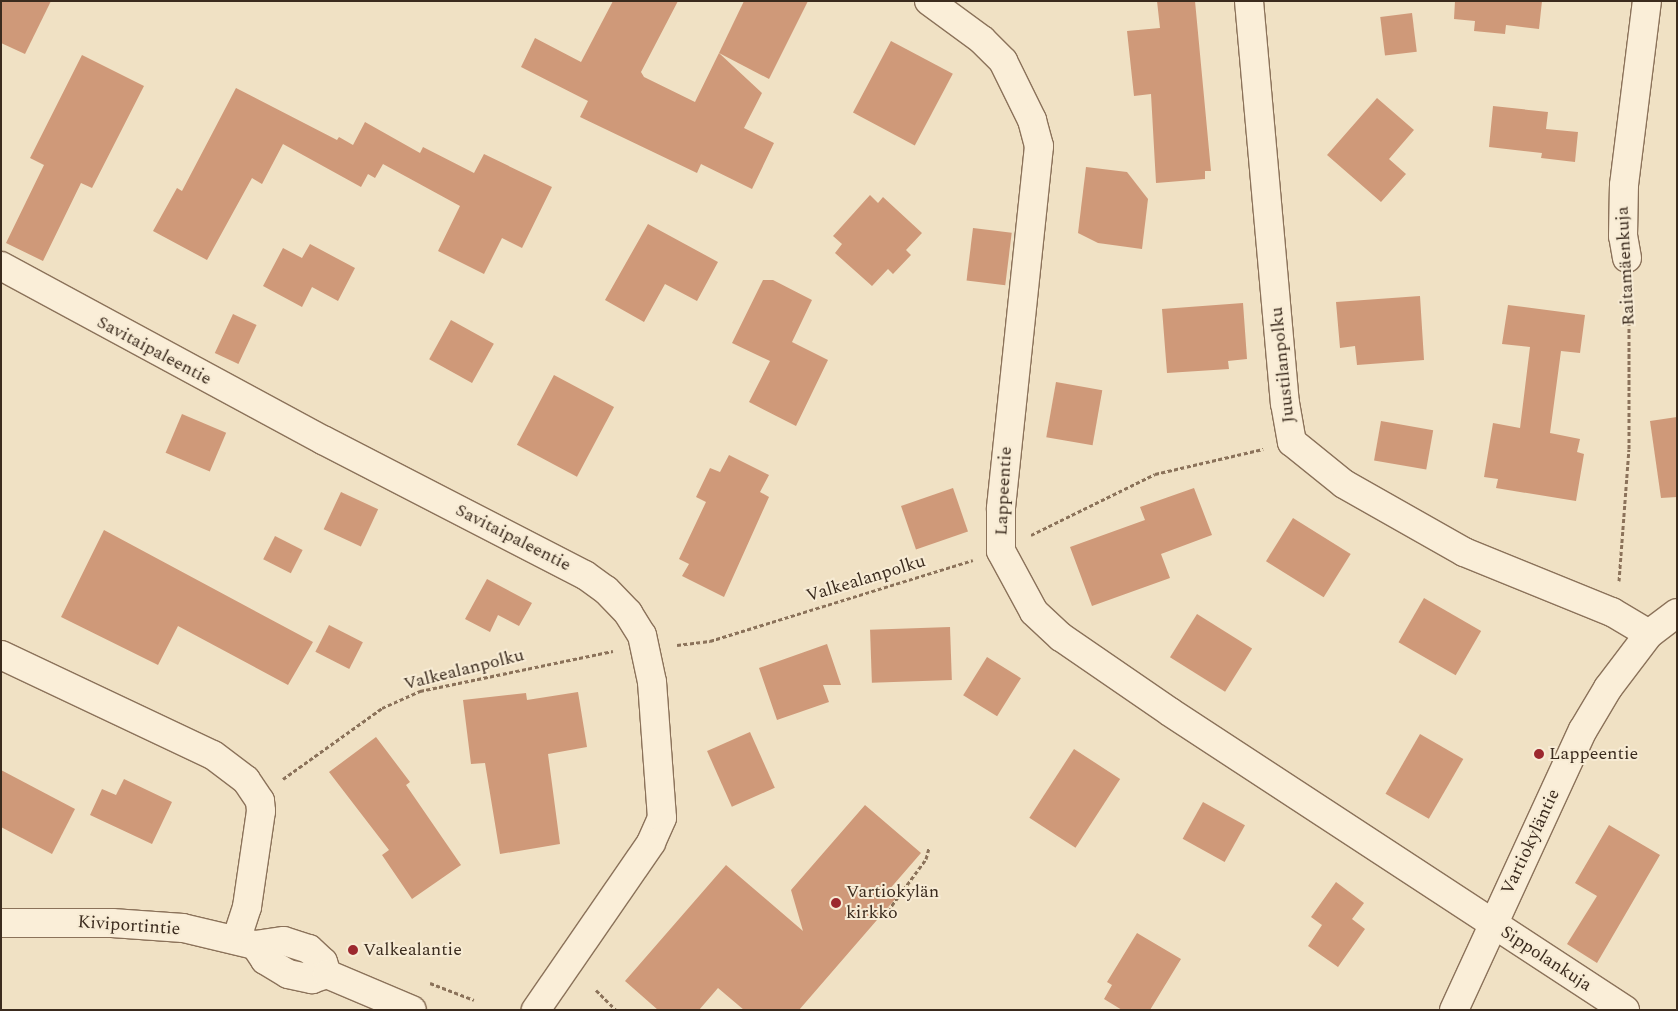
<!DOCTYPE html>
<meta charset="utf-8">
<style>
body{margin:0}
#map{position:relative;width:1678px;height:1011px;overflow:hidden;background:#f0e1c4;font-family:Spectral,serif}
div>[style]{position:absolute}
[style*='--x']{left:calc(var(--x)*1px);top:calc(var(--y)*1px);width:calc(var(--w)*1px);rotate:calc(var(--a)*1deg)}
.building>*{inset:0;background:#cf9979;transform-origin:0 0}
.path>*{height:3px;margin-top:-1.5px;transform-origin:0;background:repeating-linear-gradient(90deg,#8b725a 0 4px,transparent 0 6.5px)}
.roads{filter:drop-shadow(1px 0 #8b725a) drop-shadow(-1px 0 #8b725a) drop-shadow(0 1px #8b725a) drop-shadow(0 -1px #8b725a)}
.minor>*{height:28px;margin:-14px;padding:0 14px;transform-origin:14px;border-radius:14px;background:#faeed8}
.dots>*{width:14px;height:14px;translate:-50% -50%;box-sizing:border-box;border:2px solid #f7ebd4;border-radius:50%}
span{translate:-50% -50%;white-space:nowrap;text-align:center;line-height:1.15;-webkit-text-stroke:4px #f7ebd4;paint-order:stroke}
.street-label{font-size:18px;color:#3b2b1e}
.poi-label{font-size:18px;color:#3b2b1e}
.left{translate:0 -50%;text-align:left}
.frame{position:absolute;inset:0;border:2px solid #3b2b1e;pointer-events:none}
</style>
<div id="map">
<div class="building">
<div style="clip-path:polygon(1px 1px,51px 1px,25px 54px,1px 43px)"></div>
<div style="clip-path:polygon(613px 1px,678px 1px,641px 72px,644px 77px,695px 102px,719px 53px,762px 93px,744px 128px,774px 143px,752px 189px,701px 164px,697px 173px,580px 117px,588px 101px,521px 67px,535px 38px,581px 62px)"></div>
<div style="clip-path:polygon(744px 1px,808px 1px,769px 79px,719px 53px)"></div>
<div style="clip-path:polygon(1157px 1px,1195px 1px,1211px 171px,1205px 171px,1205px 179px,1156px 183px,1151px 94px,1134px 96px,1127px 31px,1160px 28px)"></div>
<div style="clip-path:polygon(1455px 1px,1542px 1px,1539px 29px,1506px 25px,1505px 34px,1474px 31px,1475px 21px,1454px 19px)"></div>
<div style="left:1412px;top:13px;width:39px;height:32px;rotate:83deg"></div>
<div style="left:891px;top:41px;width:70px;height:81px;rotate:28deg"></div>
<div style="clip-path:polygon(82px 55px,144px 86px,92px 188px,81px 183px,43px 261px,6px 243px,44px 165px,30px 158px)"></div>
<div style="clip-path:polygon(236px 88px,337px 140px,339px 137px,353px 145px,365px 122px,420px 153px,423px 147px,474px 173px,484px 154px,552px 187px,522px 248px,502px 238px,484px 274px,438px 251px,460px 206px,383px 164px,375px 178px,368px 174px,361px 187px,283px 144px,262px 184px,252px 178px,207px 260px,153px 231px,177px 188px,182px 191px)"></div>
<div style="clip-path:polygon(1377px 98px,1414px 130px,1389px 159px,1406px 174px,1381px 202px,1327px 155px)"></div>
<div style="clip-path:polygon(1493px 106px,1548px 112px,1546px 129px,1578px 132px,1575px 162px,1541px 158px,1542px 153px,1489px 147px)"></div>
<div style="clip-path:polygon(1086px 167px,1127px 172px,1148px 199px,1142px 249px,1098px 243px,1078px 233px)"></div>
<div style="clip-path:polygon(870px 195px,878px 203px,883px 197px,922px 233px,906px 250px,911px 255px,893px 274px,888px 269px,872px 286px,835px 253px,842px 244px,833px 236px)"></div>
<div style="clip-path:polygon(648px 224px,718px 262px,697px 301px,665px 284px,644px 322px,605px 300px)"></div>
<div style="left:973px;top:228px;width:39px;height:53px;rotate:7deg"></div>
<div style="clip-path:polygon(310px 244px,355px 268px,338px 301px,312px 287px,302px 307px,263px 286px,283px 248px,302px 258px)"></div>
<div style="clip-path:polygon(763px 280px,773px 280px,812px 300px,792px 342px,828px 360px,796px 426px,749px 402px,770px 361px,732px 343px)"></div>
<div style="clip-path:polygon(1420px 296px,1424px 360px,1357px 365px,1355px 346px,1340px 348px,1336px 302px)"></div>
<div style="clip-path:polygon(1243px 303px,1247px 359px,1228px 361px,1229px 369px,1167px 373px,1162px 309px)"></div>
<div style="clip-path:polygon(1508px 305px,1585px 315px,1580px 353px,1561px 351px,1550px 433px,1580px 439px,1577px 452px,1584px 454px,1576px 501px,1496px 488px,1498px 479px,1484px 477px,1493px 423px,1520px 428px,1530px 347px,1502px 344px)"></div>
<div style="left:233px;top:314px;width:26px;height:43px;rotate:25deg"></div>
<div style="left:451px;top:320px;width:49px;height:45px;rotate:29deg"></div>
<div style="left:554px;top:375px;width:68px;height:79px;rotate:28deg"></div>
<div style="left:1056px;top:382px;width:47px;height:56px;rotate:10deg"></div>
<div style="left:182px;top:414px;width:48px;height:42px;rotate:23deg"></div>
<div style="clip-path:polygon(1677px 417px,1677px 497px,1661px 498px,1650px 421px)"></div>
<div style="left:1381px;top:421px;width:53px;height:40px;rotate:10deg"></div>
<div style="clip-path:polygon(729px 455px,769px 475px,760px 492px,769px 497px,724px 597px,682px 576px,689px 564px,679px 559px,706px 502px,696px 497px,710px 468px,720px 472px)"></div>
<div style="left:953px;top:488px;width:46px;height:55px;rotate:71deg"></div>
<div style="clip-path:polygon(1194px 488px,1212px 535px,1161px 554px,1170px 578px,1092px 606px,1070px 547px,1145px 520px,1140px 507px)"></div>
<div style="left:341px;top:492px;width:41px;height:41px;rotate:25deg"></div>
<div style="left:1293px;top:518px;width:68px;height:51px;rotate:32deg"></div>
<div style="clip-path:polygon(104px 530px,313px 642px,288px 685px,178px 626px,158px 665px,61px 617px)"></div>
<div style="left:275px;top:536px;width:31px;height:26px;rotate:27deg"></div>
<div style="clip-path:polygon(487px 579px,532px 603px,519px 626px,498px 615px,490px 632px,465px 619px)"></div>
<div style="left:1424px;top:598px;width:66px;height:51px;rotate:30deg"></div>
<div style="left:1197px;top:614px;width:65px;height:51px;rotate:32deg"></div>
<div style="left:329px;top:625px;width:38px;height:30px;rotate:27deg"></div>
<div style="left:950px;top:627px;width:53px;height:80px;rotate:88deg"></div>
<div style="clip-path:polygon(827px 644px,841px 685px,823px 685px,829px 702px,777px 720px,759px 668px)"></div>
<div style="left:987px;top:657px;width:40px;height:45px;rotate:32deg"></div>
<div style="clip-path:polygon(578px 692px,587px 747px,548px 754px,560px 844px,500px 854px,485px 763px,471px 764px,463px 700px,526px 693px,527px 700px)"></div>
<div style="left:750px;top:732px;width:61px;height:47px;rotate:66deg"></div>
<div style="left:1420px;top:734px;width:50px;height:69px;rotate:30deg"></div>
<div style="clip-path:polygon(376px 737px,410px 782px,406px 785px,461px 865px,412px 899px,382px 855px,389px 850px,329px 772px)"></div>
<div style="left:1074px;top:749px;width:55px;height:82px;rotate:33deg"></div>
<div style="clip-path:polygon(1px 770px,75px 809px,52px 854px,1px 827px)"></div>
<div style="clip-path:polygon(124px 779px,172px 802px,152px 844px,90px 815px,102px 789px,116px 795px)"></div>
<div style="left:1203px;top:802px;width:48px;height:42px;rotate:29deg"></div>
<div style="clip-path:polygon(865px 805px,921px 853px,888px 891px,896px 898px,799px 1010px,744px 1010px,718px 988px,699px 1010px,658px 1010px,625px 981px,726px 865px,803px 931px,791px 890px)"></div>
<div style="clip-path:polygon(1609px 825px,1660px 855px,1597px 963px,1567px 944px,1597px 896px,1575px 883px)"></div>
<div style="clip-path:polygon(1336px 882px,1364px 903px,1352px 919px,1365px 929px,1338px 967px,1308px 946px,1322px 925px,1311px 917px)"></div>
<div style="clip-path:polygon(1137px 933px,1181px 959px,1150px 1010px,1122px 1010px,1104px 999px,1112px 985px,1107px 982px)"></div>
</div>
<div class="path">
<div style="--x:1031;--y:535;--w:138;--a:-26.2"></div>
<div style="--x:1155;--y:474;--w:111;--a:-13"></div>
<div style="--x:1619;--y:581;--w:132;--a:-85.7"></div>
<div style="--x:1629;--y:449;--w:161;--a:-90"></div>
<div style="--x:677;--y:645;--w:33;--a:-7"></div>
<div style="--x:710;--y:641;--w:275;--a:-17.1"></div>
<div style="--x:283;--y:779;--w:122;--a:-35.6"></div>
<div style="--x:382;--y:708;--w:42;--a:-24.1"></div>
<div style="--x:420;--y:691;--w:197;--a:-11.7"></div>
<div style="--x:884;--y:916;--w:71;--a:-53.6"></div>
<div style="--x:926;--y:859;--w:11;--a:-75"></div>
<div style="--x:430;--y:983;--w:47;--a:21.1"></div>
<div style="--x:596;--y:990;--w:28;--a:45"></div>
</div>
<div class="roads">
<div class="minor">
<div style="--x:929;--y:1;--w:66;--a:36.3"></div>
<div style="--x:982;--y:40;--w:30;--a:45"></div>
<div style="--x:1003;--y:61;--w:66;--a:63.8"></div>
<div style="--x:1032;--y:120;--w:27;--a:75"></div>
<div style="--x:1039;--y:146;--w:365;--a:96"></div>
<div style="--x:1001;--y:509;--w:42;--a:90"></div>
<div style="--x:1001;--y:551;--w:69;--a:61.6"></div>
<div style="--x:1034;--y:612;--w:37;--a:43"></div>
<div style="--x:1061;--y:637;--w:132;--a:34.5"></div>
<div style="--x:1170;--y:712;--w:544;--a:33.22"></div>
<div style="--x:1249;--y:1;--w:404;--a:84.9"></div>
<div style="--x:1285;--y:403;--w:40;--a:80"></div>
<div style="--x:1292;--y:442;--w:67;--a:38.9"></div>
<div style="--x:1344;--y:484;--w:138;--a:29.5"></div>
<div style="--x:1464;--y:552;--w:160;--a:22.1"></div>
<div style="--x:1612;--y:612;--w:43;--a:30.7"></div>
<div style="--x:1627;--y:258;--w:22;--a:-100"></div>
<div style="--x:1623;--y:236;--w:51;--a:-88.9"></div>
<div style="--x:1624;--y:185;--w:185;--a:-82.9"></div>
<div style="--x:1;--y:266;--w:366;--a:28.4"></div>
<div style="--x:323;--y:440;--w:295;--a:27.3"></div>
<div style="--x:585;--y:575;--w:26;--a:36"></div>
<div style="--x:606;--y:590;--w:32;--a:46"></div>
<div style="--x:628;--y:613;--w:26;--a:58"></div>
<div style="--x:642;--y:635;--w:48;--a:78"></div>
<div style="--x:652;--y:682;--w:136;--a:85.8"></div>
<div style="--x:662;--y:818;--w:27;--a:114"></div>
<div style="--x:651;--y:843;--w:203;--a:124.6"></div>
<div style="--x:1;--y:655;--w:234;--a:25.3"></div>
<div style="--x:213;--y:755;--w:41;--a:37.1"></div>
<div style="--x:246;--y:780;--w:25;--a:56"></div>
<div style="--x:260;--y:801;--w:10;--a:84"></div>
<div style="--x:261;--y:811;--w:97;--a:98.3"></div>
<div style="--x:247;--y:907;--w:35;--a:108"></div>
<div style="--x:1;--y:923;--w:111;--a:0"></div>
<div style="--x:112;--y:923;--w:71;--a:4"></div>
<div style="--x:183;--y:928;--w:74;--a:13.3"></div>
<div style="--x:255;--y:945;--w:29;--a:-8"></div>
<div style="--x:284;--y:941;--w:26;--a:18"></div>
<div style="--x:309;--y:949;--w:19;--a:43"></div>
<div style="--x:323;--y:962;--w:13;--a:72"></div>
<div style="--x:255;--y:945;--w:18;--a:56"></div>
<div style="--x:265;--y:960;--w:27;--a:31"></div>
<div style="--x:288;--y:974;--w:25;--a:12"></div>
<div style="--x:312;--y:979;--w:16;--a:-18"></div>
<div style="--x:327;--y:974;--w:92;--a:23"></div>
<div style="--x:1454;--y:1010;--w:308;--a:-65.3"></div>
<div style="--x:1583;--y:730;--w:49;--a:-59.2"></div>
<div style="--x:1608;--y:688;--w:68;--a:-52.8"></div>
<div style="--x:1649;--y:634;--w:35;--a:-37"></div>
</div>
</div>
<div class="dots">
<div style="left:1539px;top:754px;background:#9c282e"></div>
<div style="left:836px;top:903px;background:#9c282e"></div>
<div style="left:353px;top:950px;background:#9c282e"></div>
</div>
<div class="street-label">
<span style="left:1626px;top:266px;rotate:-93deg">Raitamäenkuja</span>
<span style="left:154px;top:351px;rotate:28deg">Savitaipaleentie</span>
<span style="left:1283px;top:365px;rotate:-96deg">Juustilanpolku</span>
<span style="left:1004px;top:491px;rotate:-87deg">Lappeentie</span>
<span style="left:513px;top:538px;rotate:27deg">Savitaipaleentie</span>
<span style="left:866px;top:579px;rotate:-17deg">Valkealanpolku</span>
<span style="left:464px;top:670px;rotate:-14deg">Valkealanpolku</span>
<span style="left:1531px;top:842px;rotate:-65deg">Vartiokyläntie</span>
<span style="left:129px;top:926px;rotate:4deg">Kiviportintie</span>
<span style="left:1546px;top:959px;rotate:33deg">Sippolankuja</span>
</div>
<div class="poi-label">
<span class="left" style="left:1549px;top:754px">Lappeentie</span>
<span class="left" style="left:846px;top:903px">Vartiokylän<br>kirkko</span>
<span class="left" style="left:363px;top:950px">Valkealantie</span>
</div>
<div class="frame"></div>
</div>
